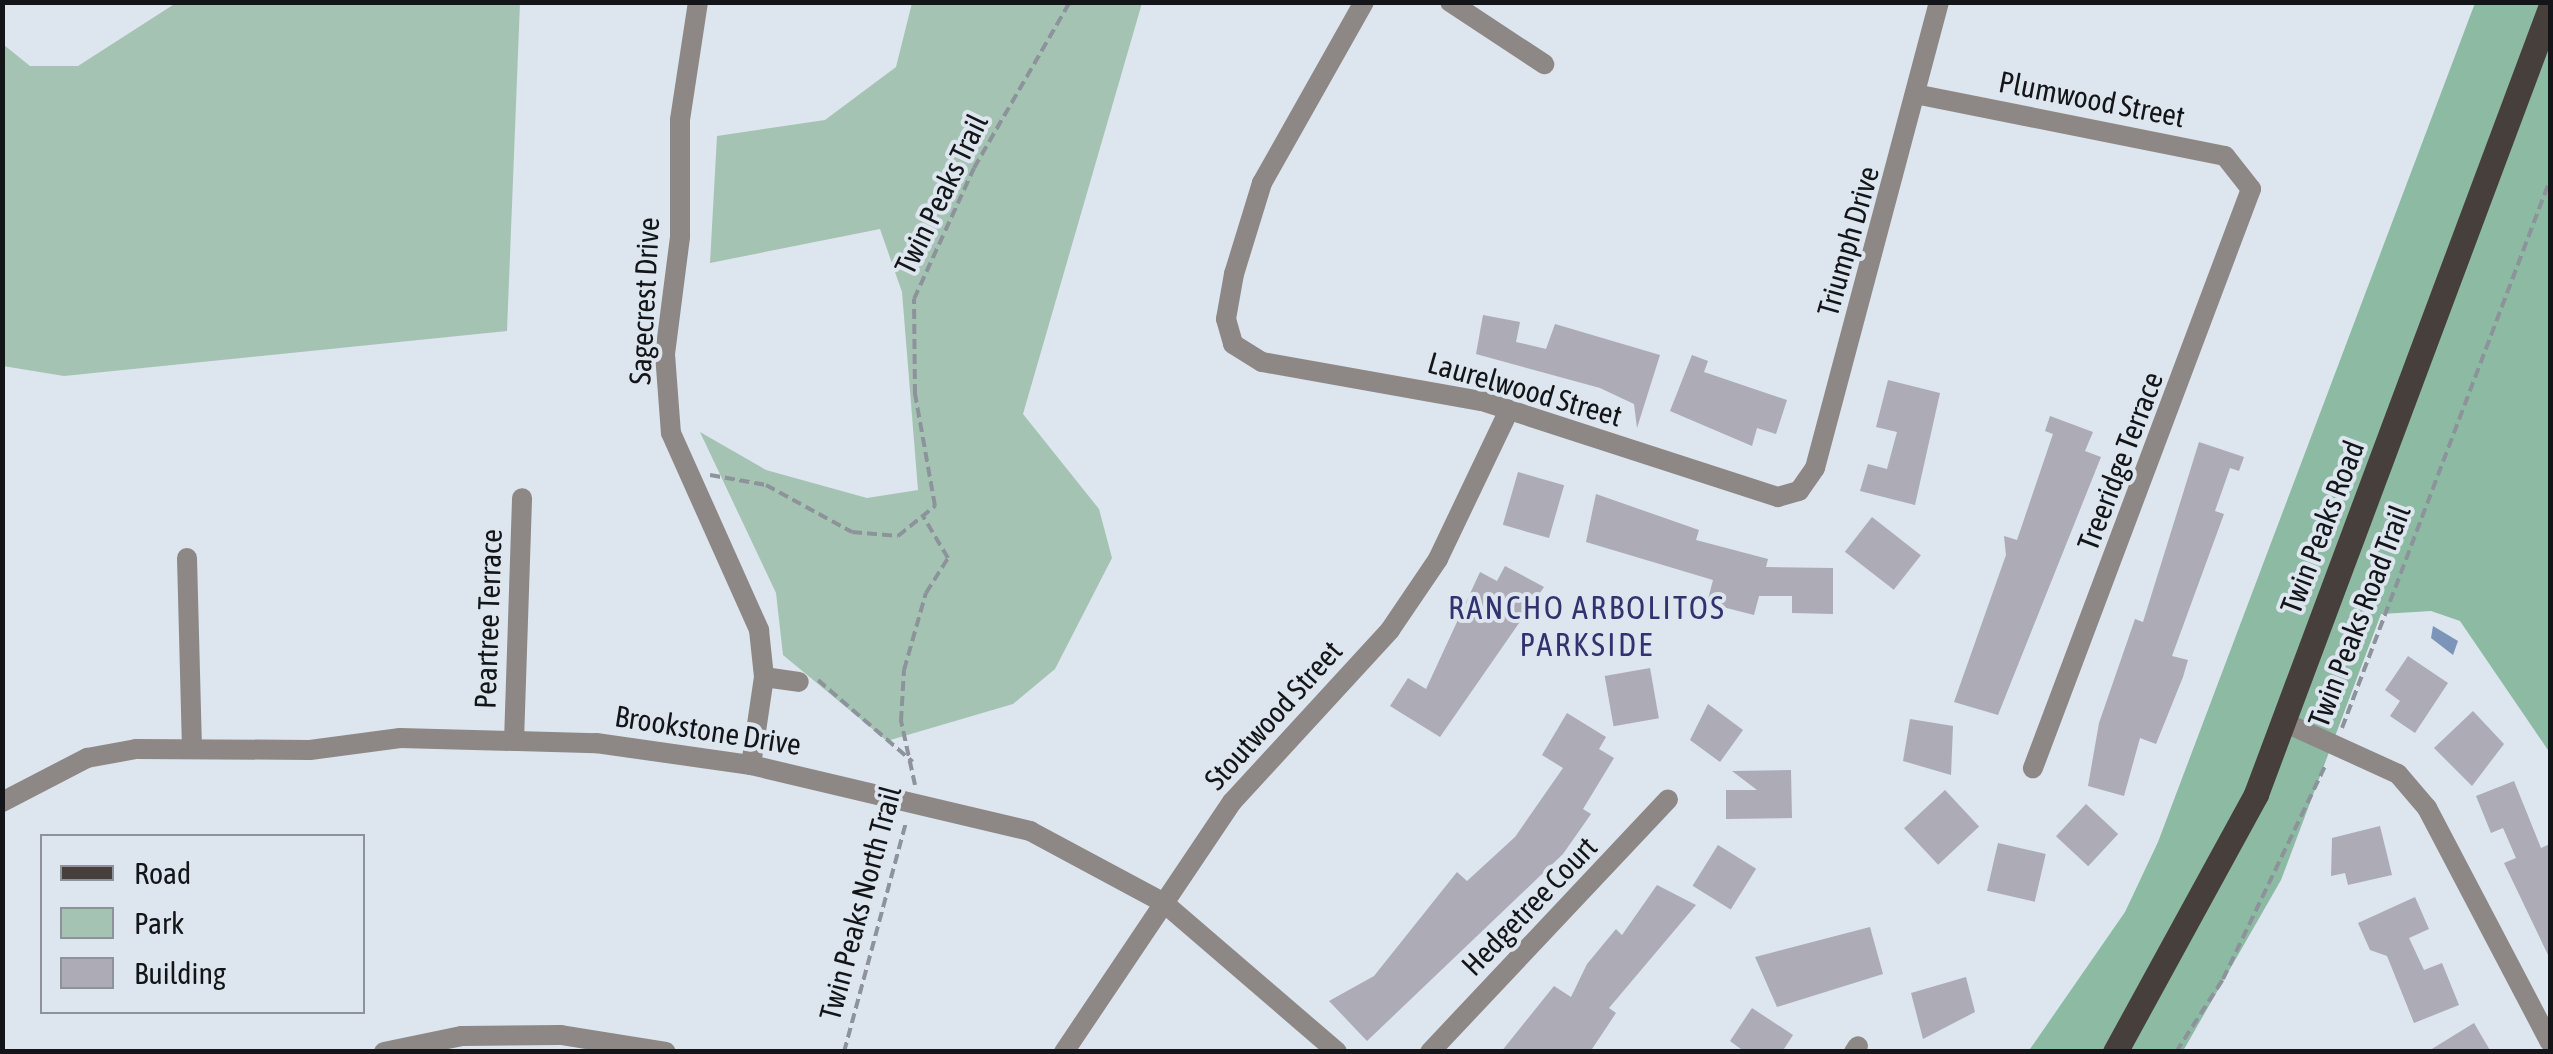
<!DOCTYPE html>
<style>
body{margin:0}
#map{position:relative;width:2553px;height:1054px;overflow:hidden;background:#dde5ee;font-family:"Asap Condensed",sans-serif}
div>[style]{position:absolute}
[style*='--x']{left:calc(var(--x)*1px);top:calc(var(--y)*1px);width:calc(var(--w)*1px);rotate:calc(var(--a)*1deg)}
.green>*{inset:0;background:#a5c3b3}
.forest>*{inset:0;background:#8dbaa3}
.water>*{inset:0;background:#7c94b7}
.building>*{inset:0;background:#acabb6;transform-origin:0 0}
.path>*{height:4px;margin-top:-2px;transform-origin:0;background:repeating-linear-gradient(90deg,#8d939a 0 10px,transparent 0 15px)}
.street>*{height:20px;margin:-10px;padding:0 10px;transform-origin:10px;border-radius:10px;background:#8d8886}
.primary>*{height:25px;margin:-12.5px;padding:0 12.5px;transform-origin:12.5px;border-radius:12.5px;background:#473f3b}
span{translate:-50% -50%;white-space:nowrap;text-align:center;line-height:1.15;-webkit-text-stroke:8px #dde5ee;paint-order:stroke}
.street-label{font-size:30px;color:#131518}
.neighbourhood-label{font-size:32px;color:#32336e;letter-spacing:2.5px}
.frame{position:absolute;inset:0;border:5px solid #131518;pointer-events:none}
.legend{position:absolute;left:40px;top:834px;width:325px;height:180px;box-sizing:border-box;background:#dde5ee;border:2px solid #8c9298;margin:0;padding:12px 18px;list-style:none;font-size:30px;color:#131518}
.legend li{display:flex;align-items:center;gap:20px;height:50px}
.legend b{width:50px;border:2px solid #8c9298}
</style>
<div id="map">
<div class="green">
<div style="clip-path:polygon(2px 3px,4px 45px,30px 66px,78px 66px,176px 3px,520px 3px,507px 331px,64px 376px,3px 366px)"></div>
<div style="clip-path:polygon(912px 3px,1142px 3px,1023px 414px,1099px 509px,1112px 558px,1055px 669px,1013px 704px,887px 741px,783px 655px,776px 593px,700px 432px,766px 470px,867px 498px,918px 490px,902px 292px,880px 229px,710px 263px,717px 136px,825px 120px,896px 67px)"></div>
</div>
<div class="forest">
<div style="clip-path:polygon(2475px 3px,2550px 3px,2550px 753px,2460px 621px,2431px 611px,2381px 614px,2281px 880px,2183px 1051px,2028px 1052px,2125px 912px,2158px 842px)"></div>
</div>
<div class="water">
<div style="clip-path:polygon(2433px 626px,2458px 641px,2453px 655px,2431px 638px)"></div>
</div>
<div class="building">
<div style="clip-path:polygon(1483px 315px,1520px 322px,1516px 342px,1546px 349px,1555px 324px,1660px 355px,1637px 428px,1634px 404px,1600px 388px,1476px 354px)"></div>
<div style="clip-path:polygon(1692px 355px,1708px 361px,1704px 372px,1787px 400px,1776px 434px,1757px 428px,1752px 446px,1670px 411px)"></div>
<div style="clip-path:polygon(1888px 380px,1940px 393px,1915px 505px,1860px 491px,1868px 464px,1887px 469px,1897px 432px,1876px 427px)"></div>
<div style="clip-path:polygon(2050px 416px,2093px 432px,2085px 451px,2101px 457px,1998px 715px,1954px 702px,2006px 555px,2004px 536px,2017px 540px,2053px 434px,2045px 431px)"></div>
<div style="clip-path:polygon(2199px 442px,2244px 457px,2239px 471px,2230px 468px,2215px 511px,2224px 514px,2172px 656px,2188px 660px,2183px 677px,2156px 744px,2140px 738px,2124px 796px,2088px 786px,2099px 723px,2135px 619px,2143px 622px)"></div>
<div style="left:1518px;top:472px;width:48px;height:55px;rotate:16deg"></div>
<div style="clip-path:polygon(1596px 494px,1699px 530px,1696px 540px,1768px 559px,1766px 567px,1833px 568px,1833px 614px,1792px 613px,1792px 596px,1759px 596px,1754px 615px,1707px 603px,1713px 580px,1586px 542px)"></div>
<div style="left:1872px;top:517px;width:62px;height:44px;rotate:38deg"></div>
<div style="clip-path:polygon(1505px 566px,1544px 587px,1440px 737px,1390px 706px,1408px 678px,1426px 689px,1480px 572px,1497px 581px)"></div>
<div style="clip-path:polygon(2408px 656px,2448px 683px,2415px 733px,2390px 716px,2400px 701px,2385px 690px)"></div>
<div style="left:1650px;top:668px;width:51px;height:46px;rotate:80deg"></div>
<div style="clip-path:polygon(1708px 704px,1743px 730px,1720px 762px,1690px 740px)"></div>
<div style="clip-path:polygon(2473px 711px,2504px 744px,2472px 786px,2434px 748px)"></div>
<div style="clip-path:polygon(1567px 713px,1606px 737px,1599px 749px,1614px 758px,1583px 809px,1591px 814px,1563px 854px,1367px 1041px,1329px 1001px,1374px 976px,1457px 872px,1467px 881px,1515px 837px,1563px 768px,1542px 755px)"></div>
<div style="clip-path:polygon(1910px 719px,1953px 726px,1951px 775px,1903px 761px)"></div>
<div style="clip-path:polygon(1791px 770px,1792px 818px,1726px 819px,1726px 790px,1757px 790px,1732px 771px)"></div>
<div style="clip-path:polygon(2514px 781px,2541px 848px,2550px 844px,2550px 959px,2504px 863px,2516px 858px,2503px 828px,2491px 833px,2476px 796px)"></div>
<div style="left:1945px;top:790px;width:50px;height:56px;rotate:47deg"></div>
<div style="left:2086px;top:804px;width:44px;height:44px;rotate:43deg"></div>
<div style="clip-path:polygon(2380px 826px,2392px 875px,2348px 885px,2345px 873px,2331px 876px,2332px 838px)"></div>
<div style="left:1998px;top:843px;width:49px;height:49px;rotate:13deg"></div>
<div style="left:1718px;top:845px;width:45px;height:48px;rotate:32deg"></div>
<div style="clip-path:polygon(1657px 885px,1696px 905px,1609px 1008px,1616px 1013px,1590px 1052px,1501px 1052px,1554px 986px,1571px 997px,1587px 964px,1616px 929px,1622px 935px)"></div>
<div style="clip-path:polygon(2415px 897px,2429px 929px,2409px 938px,2424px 970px,2442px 963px,2459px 1005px,2414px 1023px,2387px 956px,2370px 950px,2358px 923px)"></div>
<div style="clip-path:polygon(1870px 927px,1883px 974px,1777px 1007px,1755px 957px)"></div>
<div style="clip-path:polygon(1966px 977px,1975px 1012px,1923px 1039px,1911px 993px)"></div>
<div style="clip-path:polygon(1752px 1008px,1793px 1035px,1782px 1052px,1745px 1052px,1730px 1041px)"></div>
<div style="clip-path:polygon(2474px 1023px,2491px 1052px,2427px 1052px)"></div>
</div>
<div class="path">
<div style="--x:710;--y:475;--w:57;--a:10.1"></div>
<div style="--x:766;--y:485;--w:98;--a:28.7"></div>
<div style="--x:852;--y:532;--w:46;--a:5"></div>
<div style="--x:898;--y:536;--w:48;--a:-39"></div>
<div style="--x:935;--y:506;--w:114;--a:-100.1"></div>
<div style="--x:915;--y:394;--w:95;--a:-90.6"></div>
<div style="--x:914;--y:299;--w:144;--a:-65.4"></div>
<div style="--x:974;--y:168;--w:192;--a:-60"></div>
<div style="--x:818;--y:680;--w:125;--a:40.8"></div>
<div style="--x:2342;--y:728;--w:586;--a:-69.22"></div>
<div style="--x:915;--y:785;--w:66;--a:-102.3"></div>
<div style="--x:901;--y:721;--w:51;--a:-86.6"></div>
<div style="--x:904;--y:670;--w:80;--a:-74.1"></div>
<div style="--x:926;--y:593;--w:41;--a:-57.8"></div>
<div style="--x:948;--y:558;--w:49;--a:-120.8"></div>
<div style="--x:844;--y:1052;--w:237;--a:-74.9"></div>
<div style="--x:2176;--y:1052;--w:87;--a:-57.2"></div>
<div style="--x:2223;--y:979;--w:238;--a:-64.4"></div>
</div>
<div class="street">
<div style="--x:698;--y:2;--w:119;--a:98.7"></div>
<div style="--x:680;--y:120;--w:117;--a:90"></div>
<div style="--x:680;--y:237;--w:118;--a:97.3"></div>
<div style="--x:665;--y:354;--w:79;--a:85.7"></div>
<div style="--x:671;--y:433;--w:216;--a:65.9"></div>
<div style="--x:759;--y:630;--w:47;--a:83.9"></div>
<div style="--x:764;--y:677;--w:89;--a:98.4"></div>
<div style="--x:1364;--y:2;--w:208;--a:119.4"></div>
<div style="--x:1262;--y:183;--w:95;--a:107.1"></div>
<div style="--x:1234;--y:274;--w:46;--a:100.1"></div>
<div style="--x:1226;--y:319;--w:26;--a:74"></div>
<div style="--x:1233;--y:344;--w:34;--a:32"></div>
<div style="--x:1262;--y:362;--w:223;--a:10.1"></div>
<div style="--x:1482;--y:401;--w:311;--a:18"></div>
<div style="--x:1778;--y:497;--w:22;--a:-16"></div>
<div style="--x:1799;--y:491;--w:28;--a:-55"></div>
<div style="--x:1815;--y:468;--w:482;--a:-75.1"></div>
<div style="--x:1450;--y:2;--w:113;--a:33.4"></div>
<div style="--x:1920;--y:95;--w:311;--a:11.3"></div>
<div style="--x:2225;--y:156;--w:42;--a:51.8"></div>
<div style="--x:2251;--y:189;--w:619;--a:110.63"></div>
<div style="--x:187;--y:558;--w:190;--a:88.5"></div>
<div style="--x:764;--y:677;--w:35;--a:8"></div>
<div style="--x:2284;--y:722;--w:125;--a:24.5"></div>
<div style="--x:2398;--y:774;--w:45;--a:49.5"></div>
<div style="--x:2427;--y:808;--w:264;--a:62.3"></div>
<div style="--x:514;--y:741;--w:243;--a:-88.1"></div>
<div style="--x:2;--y:802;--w:96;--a:-27.4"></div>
<div style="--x:87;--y:758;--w:50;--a:-10.4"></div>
<div style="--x:136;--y:749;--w:174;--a:0.3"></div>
<div style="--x:310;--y:750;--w:91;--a:-7.6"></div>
<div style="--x:400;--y:738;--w:196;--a:1.5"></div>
<div style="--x:596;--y:743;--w:157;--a:8.1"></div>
<div style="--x:751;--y:765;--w:287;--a:13.3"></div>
<div style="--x:1030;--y:831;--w:152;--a:28.2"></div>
<div style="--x:1164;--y:903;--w:228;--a:40.7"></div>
<div style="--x:384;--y:1052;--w:80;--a:-11.6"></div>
<div style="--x:462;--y:1036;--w:99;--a:-0.6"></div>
<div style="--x:561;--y:1035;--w:106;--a:9.2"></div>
<div style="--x:1064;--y:1052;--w:301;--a:-56.1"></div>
<div style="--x:1232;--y:802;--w:234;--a:-47.4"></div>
<div style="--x:1390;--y:630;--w:86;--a:-55.9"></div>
<div style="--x:1438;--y:559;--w:165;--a:-64.5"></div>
<div style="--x:1430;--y:1052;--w:347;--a:-46.7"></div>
<div style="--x:1854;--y:1052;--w:7;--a:-56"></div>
</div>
<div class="primary">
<div style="--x:2115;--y:1052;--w:294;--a:-61.3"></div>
<div style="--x:2256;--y:794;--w:839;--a:-69.49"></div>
</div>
<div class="street-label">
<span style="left:2092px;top:99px;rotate:11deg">Plumwood Street</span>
<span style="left:941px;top:194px;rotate:-64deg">Twin Peaks Trail</span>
<span style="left:1848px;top:241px;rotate:-74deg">Triumph Drive</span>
<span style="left:644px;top:301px;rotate:-87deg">Sagecrest Drive</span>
<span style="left:1525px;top:389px;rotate:16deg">Laurelwood Street</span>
<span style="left:2120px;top:461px;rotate:-69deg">Treeridge Terrace</span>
<span style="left:2322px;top:527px;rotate:-69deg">Twin Peaks Road</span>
<span style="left:2359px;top:616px;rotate:-69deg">Twin Peaks Road Trail</span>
<span style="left:488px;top:619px;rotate:-88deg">Peartree Terrace</span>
<span style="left:1273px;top:715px;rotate:-48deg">Stoutwood Street</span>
<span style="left:708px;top:730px;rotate:9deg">Brookstone Drive</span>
<span style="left:860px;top:903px;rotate:-75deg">Twin Peaks North Trail</span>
<span style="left:1529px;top:906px;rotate:-46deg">Hedgetree Court</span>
</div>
<div class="neighbourhood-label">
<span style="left:1587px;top:627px">RANCHO ARBOLITOS<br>PARKSIDE</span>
</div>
<div class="frame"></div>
<ul class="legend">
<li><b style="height:12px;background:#473f3b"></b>Road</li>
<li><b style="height:28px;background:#a5c3b3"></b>Park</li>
<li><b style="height:28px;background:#acabb6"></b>Building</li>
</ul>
</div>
